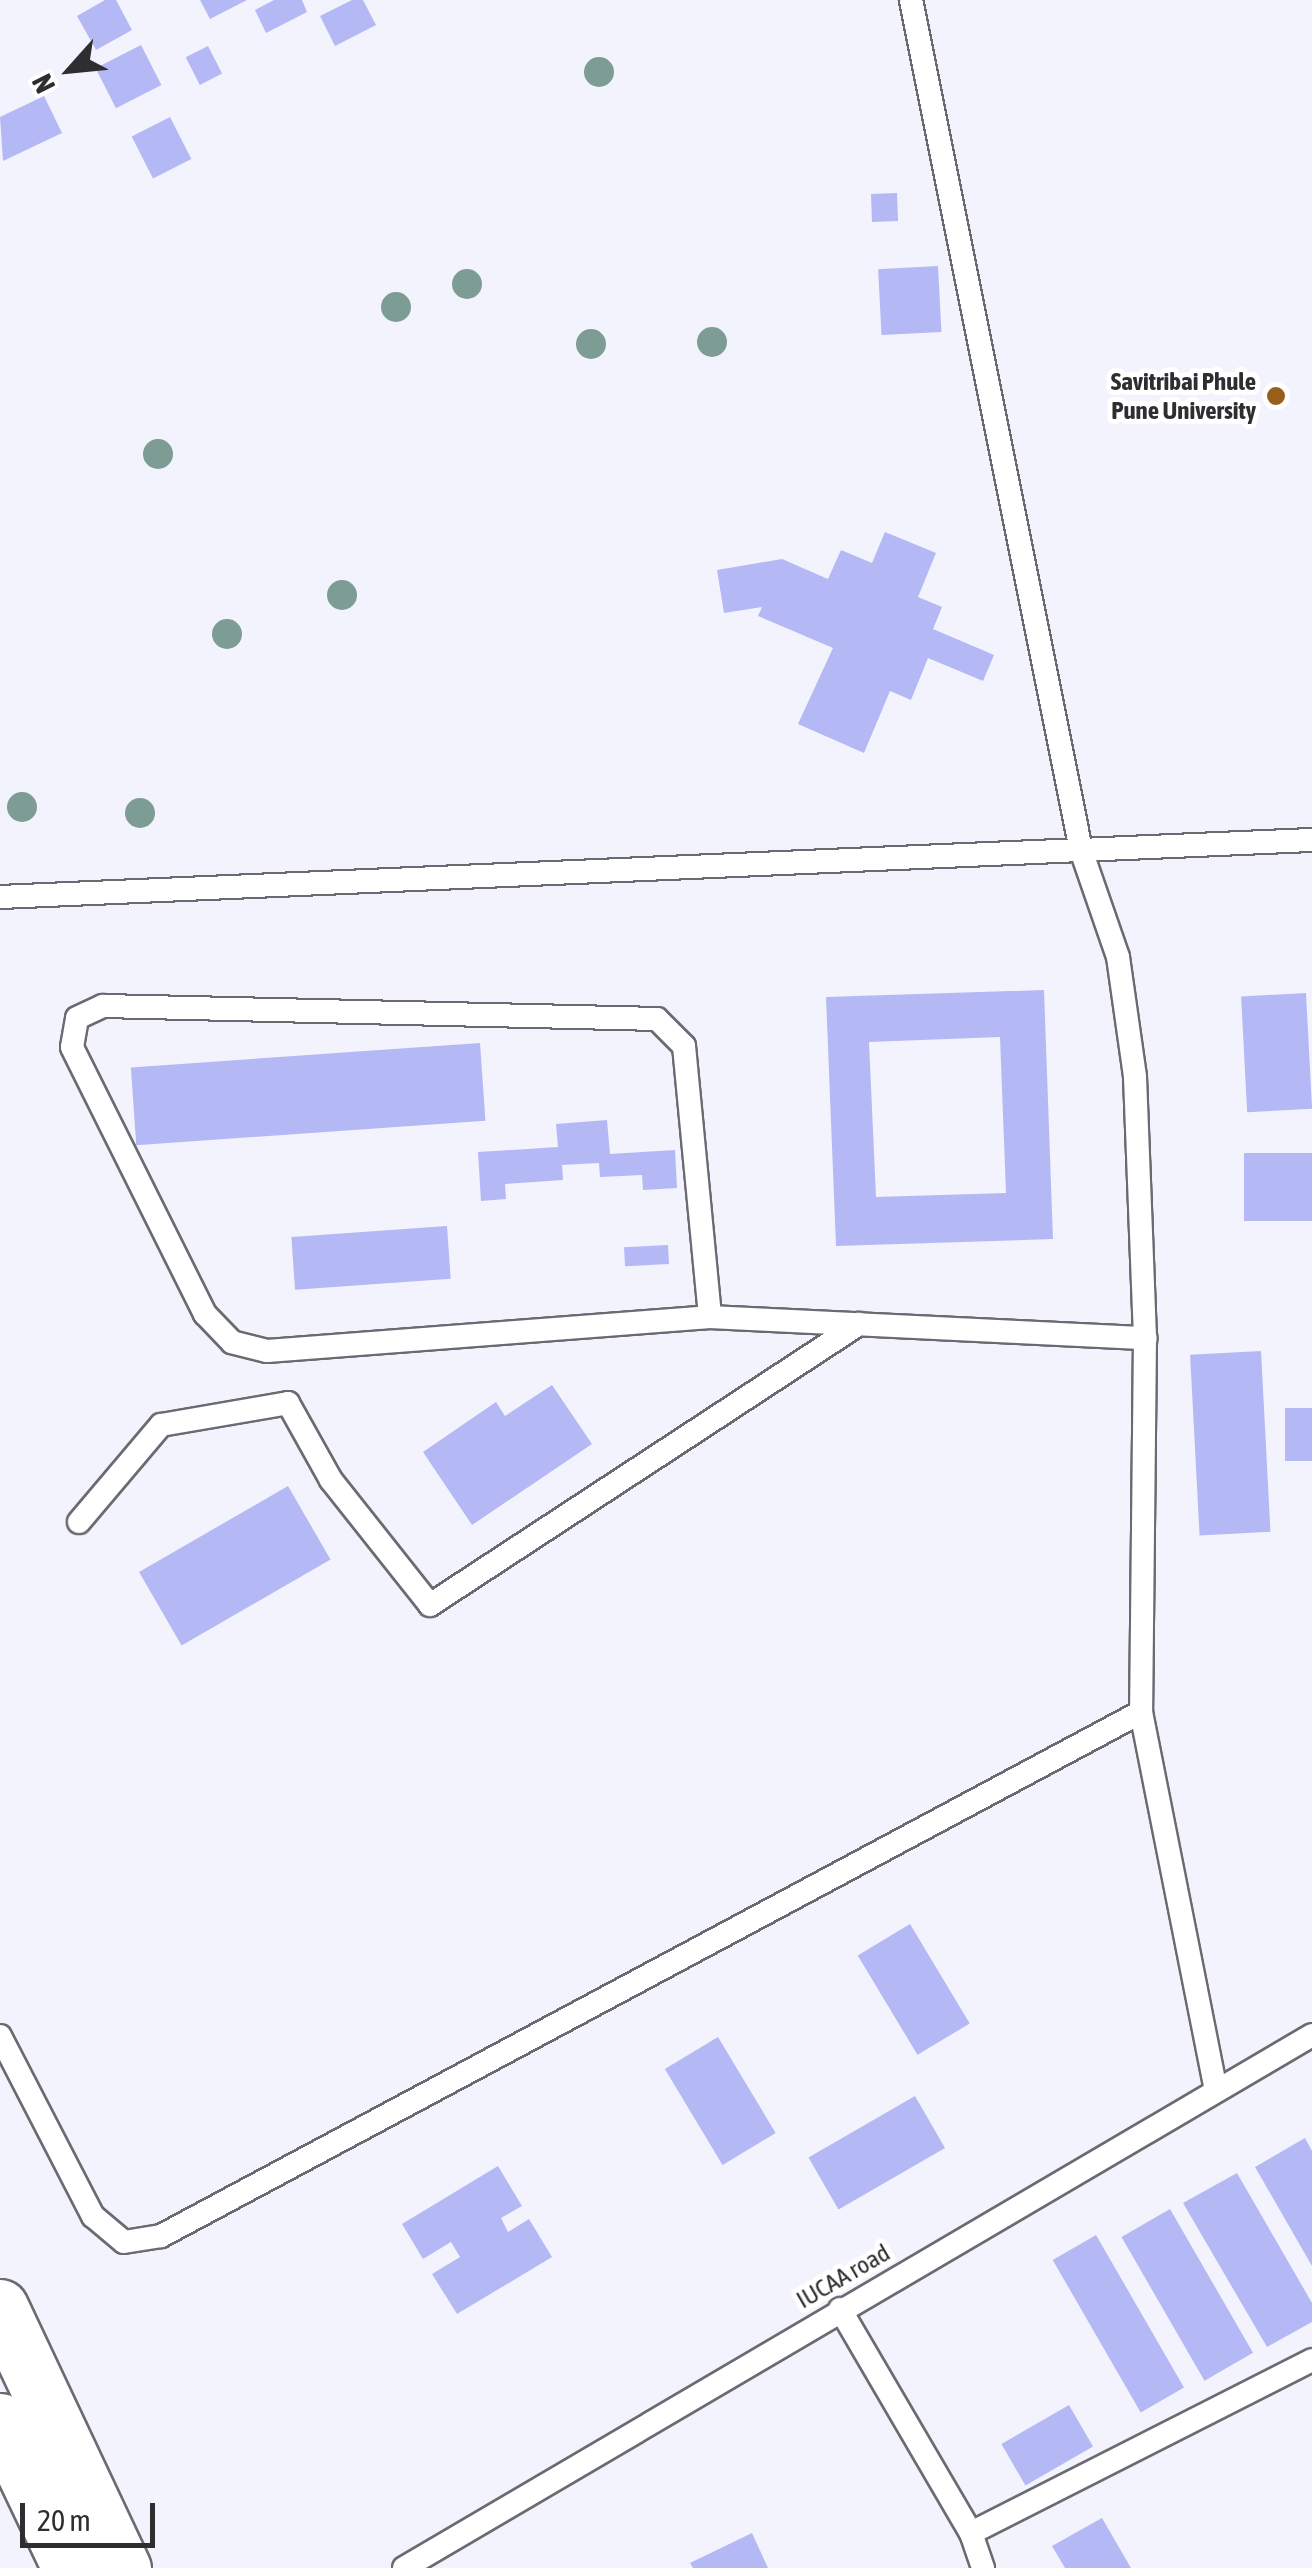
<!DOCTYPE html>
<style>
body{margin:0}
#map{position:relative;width:1312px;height:2568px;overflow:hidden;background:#f2f3fc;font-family:"Asap Condensed",sans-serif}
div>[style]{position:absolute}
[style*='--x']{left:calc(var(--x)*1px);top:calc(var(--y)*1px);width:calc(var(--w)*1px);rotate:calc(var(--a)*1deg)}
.building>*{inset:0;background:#b4b9f5;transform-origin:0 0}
.roads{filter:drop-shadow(2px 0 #6a6b72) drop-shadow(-2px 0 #6a6b72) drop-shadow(0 2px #6a6b72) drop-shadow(0 -2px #6a6b72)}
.service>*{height:22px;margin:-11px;padding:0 11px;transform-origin:11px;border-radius:11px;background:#fff}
.primary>*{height:55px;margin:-27.5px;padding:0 27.5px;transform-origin:27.5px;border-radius:27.5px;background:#fff}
.trees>*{width:30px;height:30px;margin:-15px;border-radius:50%;background:#7c9c94}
.dots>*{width:28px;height:28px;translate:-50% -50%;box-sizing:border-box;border:5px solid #fff;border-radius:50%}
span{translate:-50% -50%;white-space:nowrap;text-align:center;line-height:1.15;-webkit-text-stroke:10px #fff;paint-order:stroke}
.poi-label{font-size:25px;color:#2e2e31;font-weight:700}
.right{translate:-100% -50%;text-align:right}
.street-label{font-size:25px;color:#2e2e31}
.north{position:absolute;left:20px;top:20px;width:100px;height:100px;-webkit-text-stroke:8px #fff;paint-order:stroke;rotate:243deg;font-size:28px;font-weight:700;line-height:40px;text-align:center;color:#2e2e31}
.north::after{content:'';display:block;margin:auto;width:35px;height:45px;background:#2e2e31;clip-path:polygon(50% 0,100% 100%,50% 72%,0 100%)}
.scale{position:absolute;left:20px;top:2503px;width:135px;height:45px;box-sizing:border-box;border:5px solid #2e2e31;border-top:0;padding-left:12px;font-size:30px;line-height:35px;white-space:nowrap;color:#2e2e31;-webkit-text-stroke:8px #fff;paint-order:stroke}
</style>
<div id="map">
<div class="building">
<div style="clip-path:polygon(105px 0,116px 0,132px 30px,96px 50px,77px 16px)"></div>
<div style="clip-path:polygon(200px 0,247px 0,210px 19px)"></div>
<div style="clip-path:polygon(274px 0,302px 0,307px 12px,266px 33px,255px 10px)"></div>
<div style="clip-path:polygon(352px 0,363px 0,376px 25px,335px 46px,320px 16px)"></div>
<div style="left:141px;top:45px;width:45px;height:51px;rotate:63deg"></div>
<div style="left:208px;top:46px;width:31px;height:25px;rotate:63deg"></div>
<div style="clip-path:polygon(44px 96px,62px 133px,3px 161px,0 117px)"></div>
<div style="left:170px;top:117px;width:47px;height:43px;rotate:63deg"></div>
<div style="left:897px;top:193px;width:28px;height:26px;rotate:88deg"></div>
<div style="left:938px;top:266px;width:66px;height:60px;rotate:87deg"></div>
<div style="clip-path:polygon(885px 532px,936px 553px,918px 597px,942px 607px,933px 629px,994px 655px,983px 681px,928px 658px,911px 700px,890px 691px,864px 753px,798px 724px,833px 648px,758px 616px,762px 607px,724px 613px,717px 570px,782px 559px,828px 579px,841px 550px,872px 563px)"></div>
<div style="clip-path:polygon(evenodd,1044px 990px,1053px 1239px,836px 1246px,826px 997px,1044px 990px,1000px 1037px,1006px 1193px,876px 1197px,869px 1042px,1000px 1037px)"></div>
<div style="left:1306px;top:993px;width:116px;height:65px;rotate:87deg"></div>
<div style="left:480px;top:1043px;width:78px;height:350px;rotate:86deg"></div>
<div style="clip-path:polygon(607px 1120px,610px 1154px,675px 1150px,677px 1188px,643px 1190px,642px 1175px,600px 1177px,599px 1163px,562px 1165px,563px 1180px,505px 1184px,506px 1199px,481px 1201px,478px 1152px,558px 1147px,556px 1124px)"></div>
<div style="left:1312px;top:1153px;width:68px;height:68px;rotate:90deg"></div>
<div style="left:447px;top:1226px;width:53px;height:156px;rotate:86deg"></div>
<div style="left:668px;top:1245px;width:19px;height:44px;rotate:87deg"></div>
<div style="left:1261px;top:1351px;width:181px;height:71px;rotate:87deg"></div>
<div style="clip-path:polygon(552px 1385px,592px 1444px,472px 1525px,423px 1452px,496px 1402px,505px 1416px)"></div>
<div style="left:1312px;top:1408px;width:53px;height:27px;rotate:90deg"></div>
<div style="left:288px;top:1486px;width:85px;height:172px;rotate:60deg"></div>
<div style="left:910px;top:1924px;width:116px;height:61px;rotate:59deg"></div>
<div style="left:718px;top:2037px;width:112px;height:62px;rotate:59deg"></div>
<div style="left:915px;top:2096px;width:60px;height:123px;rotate:60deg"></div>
<div style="clip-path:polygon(1305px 2138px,1312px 2151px,1312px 2266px,1255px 2167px)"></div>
<div style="clip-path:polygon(498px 2166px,522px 2206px,501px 2218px,508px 2232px,529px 2219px,552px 2257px,457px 2314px,432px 2274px,460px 2257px,451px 2242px,423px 2259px,402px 2224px)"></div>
<div style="clip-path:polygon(1237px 2173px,1312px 2303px,1312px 2322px,1267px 2347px,1183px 2203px)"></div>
<div style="left:1170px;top:2209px;width:166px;height:56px;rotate:60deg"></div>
<div style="left:1096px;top:2235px;width:176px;height:50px;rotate:60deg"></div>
<div style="left:1069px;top:2405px;width:48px;height:78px;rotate:60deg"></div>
<div style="clip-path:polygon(1102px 2518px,1131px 2568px,1065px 2568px,1052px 2546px)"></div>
<div style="clip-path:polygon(752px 2533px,768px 2568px,693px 2568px,690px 2563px)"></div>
</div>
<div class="roads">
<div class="service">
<div style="--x:911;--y:0;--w:867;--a:78.69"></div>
<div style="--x:1081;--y:850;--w:113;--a:70.9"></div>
<div style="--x:1118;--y:957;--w:121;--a:81.9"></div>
<div style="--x:1135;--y:1077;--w:261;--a:87.8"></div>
<div style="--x:0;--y:897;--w:1313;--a:-2.49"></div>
<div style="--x:710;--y:1317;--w:444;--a:175.6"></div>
<div style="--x:267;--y:1351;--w:36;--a:-166"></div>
<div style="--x:232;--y:1342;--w:39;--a:-134"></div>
<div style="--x:205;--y:1314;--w:298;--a:-116.5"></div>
<div style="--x:72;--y:1047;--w:29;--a:-80"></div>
<div style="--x:77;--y:1018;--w:29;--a:-25"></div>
<div style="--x:103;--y:1006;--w:554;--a:1.34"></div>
<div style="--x:657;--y:1019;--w:38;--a:45"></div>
<div style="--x:684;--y:1046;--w:272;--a:84.5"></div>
<div style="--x:710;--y:1317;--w:436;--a:2.8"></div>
<div style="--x:1145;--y:1338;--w:374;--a:90.6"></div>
<div style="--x:1141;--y:1712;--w:385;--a:78.8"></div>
<div style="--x:79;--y:1522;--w:127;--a:-49.8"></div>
<div style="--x:161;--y:1425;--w:129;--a:-9.8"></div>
<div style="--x:288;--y:1403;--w:88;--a:60.8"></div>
<div style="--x:331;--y:1480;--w:159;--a:51.6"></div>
<div style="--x:430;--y:1605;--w:513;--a:-33.23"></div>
<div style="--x:0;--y:2036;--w:203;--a:62.7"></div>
<div style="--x:93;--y:2216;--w:40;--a:40"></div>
<div style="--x:124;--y:2242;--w:37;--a:-9"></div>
<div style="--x:161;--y:2236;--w:1111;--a:-28.13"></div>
<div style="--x:840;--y:2309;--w:259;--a:59.7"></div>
<div style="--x:971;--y:2533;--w:382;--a:-26.9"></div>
<div style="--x:971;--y:2533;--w:37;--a:71"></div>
<div style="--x:404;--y:2568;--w:1053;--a:-30.41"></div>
</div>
<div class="primary">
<div style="--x:0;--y:2307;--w:289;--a:64.8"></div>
<div style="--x:0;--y:2421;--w:163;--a:64.5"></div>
</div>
</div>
<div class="trees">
<div style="left:599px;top:72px"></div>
<div style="left:467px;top:284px"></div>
<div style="left:396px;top:307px"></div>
<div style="left:712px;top:342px"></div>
<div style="left:591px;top:344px"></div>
<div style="left:158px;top:454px"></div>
<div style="left:342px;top:595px"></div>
<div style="left:227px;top:634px"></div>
<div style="left:22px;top:807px"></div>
<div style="left:140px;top:813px"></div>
</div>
<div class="dots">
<div style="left:1276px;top:396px;background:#985f1b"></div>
</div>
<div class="poi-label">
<span class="right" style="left:1256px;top:396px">Savitribai Phule<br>Pune University</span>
</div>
<div class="street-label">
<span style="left:843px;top:2276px;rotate:-30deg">IUCAA road</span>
</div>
<div class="north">N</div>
<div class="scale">20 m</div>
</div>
